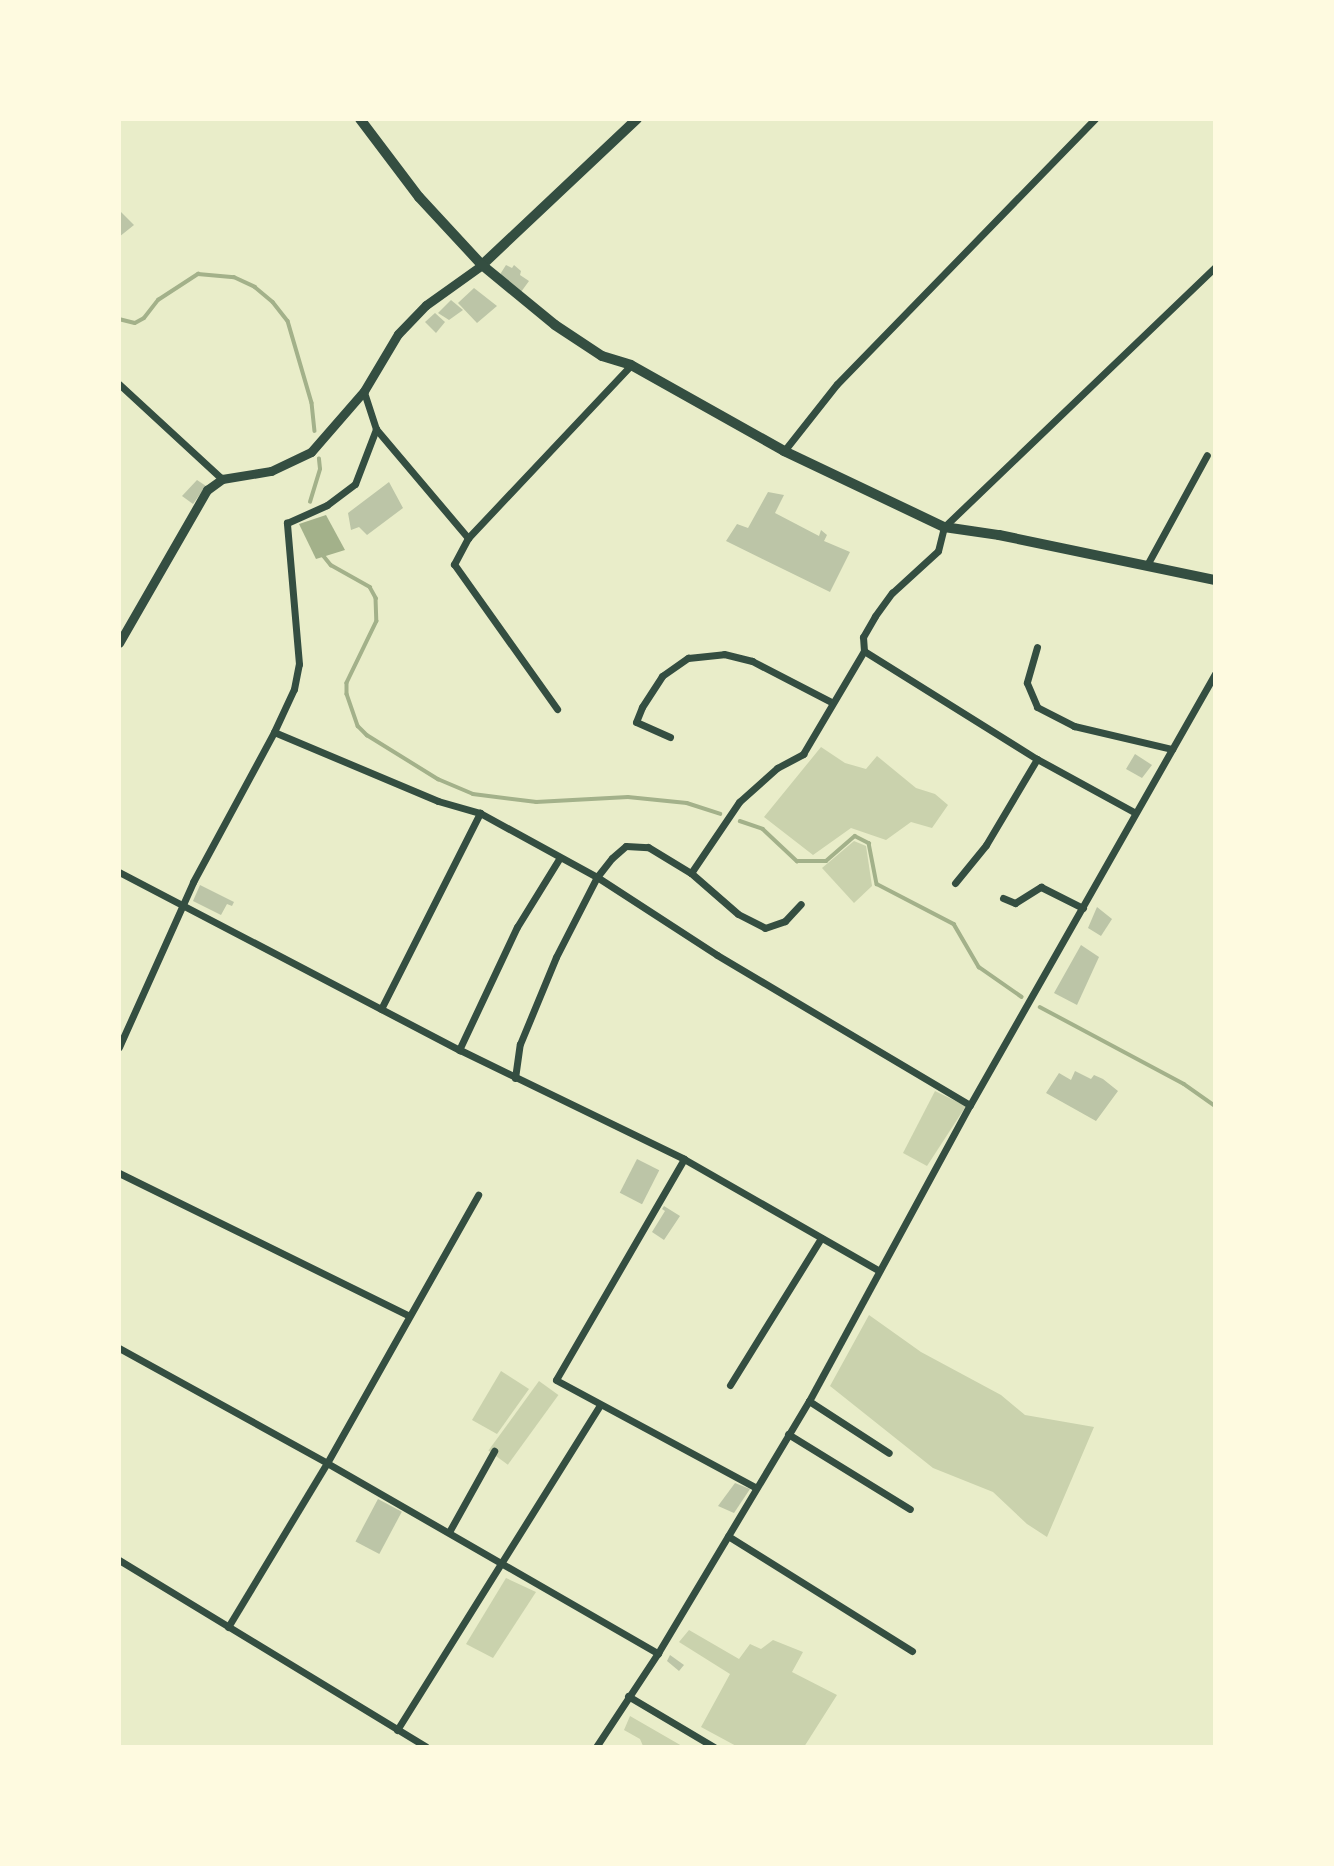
<!DOCTYPE html>
<style>
body{margin:0}
#map{position:relative;width:1334px;height:1866px;overflow:hidden;background:#e9edc9;font-family:Montserrat,sans-serif}
div>[style]{position:absolute}
[style*='--x']{left:calc(var(--x)*1px);top:calc(var(--y)*1px);width:calc(var(--w)*1px);rotate:calc(var(--a)*1deg)}
.green>*{inset:0;background:#cad2ad;transform-origin:0 0}
.water>*{inset:0;background:#a3b18a}
.stream>*{height:3.5px;margin:-1.75px;padding:0 1.75px;transform-origin:1.75px;border-radius:1.75px;background:#a3b18a}
.building>*{inset:0;background:#bcc5a7;transform-origin:0 0}
.minor>*{height:7px;margin:-3.5px;padding:0 3.5px;transform-origin:3.5px;border-radius:3.5px;background:#344e41}
.tertiary>*{height:9px;margin:-4.5px;padding:0 4.5px;transform-origin:4.5px;border-radius:4.5px;background:#344e41}
.secondary>*{height:10px;margin:-5px;padding:0 5px;transform-origin:5px;border-radius:5px;background:#344e41}
.primary>*{height:10px;margin:-5px;padding:0 5px;transform-origin:5px;border-radius:5px;background:#344e41}
span{translate:-50% -50%;white-space:nowrap;text-align:center;line-height:1.15;-webkit-text-stroke:5px #fefae0;paint-order:stroke}
.frame{position:absolute;inset:0;border:121px solid #fefae0;pointer-events:none}
</style>
<div id="map">
<div class="green">
<div style="clip-path:polygon(821px 747px,845px 763px,866px 769px,877px 756px,916px 788px,935px 794px,948px 805px,932px 828px,911px 822px,886px 840px,851px 828px,813px 855px,764px 817px)"></div>
<div style="clip-path:polygon(854px 841px,866px 846px,872px 886px,854px 903px,822px 868px)"></div>
<div style="clip-path:polygon(935px 1091px,966px 1106px,927px 1166px,903px 1153px)"></div>
<div style="clip-path:polygon(869px 1315px,921px 1352px,1001px 1395px,1025px 1415px,1094px 1427px,1047px 1537px,1027px 1524px,993px 1492px,933px 1468px,830px 1386px)"></div>
<div style="clip-path:polygon(501px 1371px,529px 1389px,497px 1434px,472px 1420px)"></div>
<div style="left:539px;top:1381px;width:24px;height:86px;rotate:36deg"></div>
<div style="clip-path:polygon(506px 1578px,536px 1592px,493px 1658px,466px 1644px)"></div>
<div style="clip-path:polygon(689px 1630px,739px 1659px,750px 1644px,761px 1649px,773px 1640px,803px 1652px,792px 1672px,837px 1695px,804px 1747px,738px 1747px,701px 1727px,730px 1674px,679px 1642px)"></div>
<div style="clip-path:polygon(630px 1716px,682px 1746px,643px 1746px,640px 1739px,624px 1730px)"></div>
</div>
<div class="water">
<div style="clip-path:polygon(326px 515px,345px 550px,316px 559px,299px 524px)"></div>
</div>
<div class="stream">
<div style="--x:119;--y:319;--w:16;--a:14"></div>
<div style="--x:135;--y:323;--w:10;--a:-29"></div>
<div style="--x:144;--y:318;--w:23;--a:-52"></div>
<div style="--x:158;--y:300;--w:48;--a:-33"></div>
<div style="--x:198;--y:274;--w:36;--a:5"></div>
<div style="--x:234;--y:277;--w:23;--a:25"></div>
<div style="--x:255;--y:287;--w:23;--a:40"></div>
<div style="--x:273;--y:302;--w:24;--a:52"></div>
<div style="--x:288;--y:321;--w:85;--a:73.7"></div>
<div style="--x:312;--y:403;--w:28;--a:84"></div>
<div style="--x:310;--y:502;--w:34;--a:-73"></div>
<div style="--x:320;--y:469;--w:10;--a:-96"></div>
<div style="--x:323;--y:555;--w:13;--a:51"></div>
<div style="--x:331;--y:565;--w:45;--a:29.4"></div>
<div style="--x:370;--y:587;--w:13;--a:61"></div>
<div style="--x:376;--y:598;--w:23;--a:88"></div>
<div style="--x:377;--y:621;--w:69;--a:115.8"></div>
<div style="--x:347;--y:683;--w:11;--a:90"></div>
<div style="--x:347;--y:694;--w:34;--a:71"></div>
<div style="--x:358;--y:726;--w:13;--a:45"></div>
<div style="--x:367;--y:735;--w:84;--a:31.8"></div>
<div style="--x:438;--y:779;--w:38;--a:23"></div>
<div style="--x:473;--y:794;--w:64;--a:7.2"></div>
<div style="--x:536;--y:802;--w:92;--a:-3.1"></div>
<div style="--x:628;--y:797;--w:59;--a:5.8"></div>
<div style="--x:687;--y:803;--w:35;--a:18"></div>
<div style="--x:740;--y:821;--w:24;--a:19"></div>
<div style="--x:763;--y:829;--w:47;--a:43.3"></div>
<div style="--x:797;--y:861;--w:29;--a:0"></div>
<div style="--x:826;--y:861;--w:38;--a:-41"></div>
<div style="--x:855;--y:836;--w:16;--a:27"></div>
<div style="--x:869;--y:843;--w:42;--a:79"></div>
<div style="--x:877;--y:884;--w:87;--a:27.5"></div>
<div style="--x:954;--y:924;--w:50;--a:59.8"></div>
<div style="--x:979;--y:967;--w:52;--a:34.9"></div>
<div style="--x:1040;--y:1007;--w:163;--a:28.1"></div>
<div style="--x:1184;--y:1084;--w:38;--a:35"></div>
</div>
<div class="building">
<div style="clip-path:polygon(119px 210px,134px 225px,119px 237px)"></div>
<div style="clip-path:polygon(506px 265px,512px 268px,514px 265px,521px 271px,520px 275px,529px 281px,521px 292px,499px 276px)"></div>
<div style="clip-path:polygon(474px 288px,497px 306px,477px 323px,458px 303px)"></div>
<div style="clip-path:polygon(451px 300px,463px 310px,449px 320px,438px 313px)"></div>
<div style="clip-path:polygon(435px 313px,445px 322px,436px 333px,425px 322px)"></div>
<div style="clip-path:polygon(197px 480px,206px 486px,193px 504px,182px 496px)"></div>
<div style="clip-path:polygon(389px 482px,403px 508px,367px 535px,359px 527px,351px 530px,348px 513px)"></div>
<div style="clip-path:polygon(768px 492px,784px 495px,775px 513px,819px 536px,821px 530px,827px 535px,824px 541px,850px 552px,830px 592px,726px 541px,737px 524px,748px 528px)"></div>
<div style="clip-path:polygon(1135px 754px,1152px 765px,1142px 778px,1126px 769px)"></div>
<div style="clip-path:polygon(200px 885px,234px 902px,232px 906px,227px 904px,221px 915px,193px 901px)"></div>
<div style="clip-path:polygon(1097px 907px,1112px 919px,1101px 936px,1088px 928px)"></div>
<div style="clip-path:polygon(1081px 945px,1099px 957px,1077px 1005px,1054px 993px)"></div>
<div style="clip-path:polygon(1075px 1071px,1091px 1079px,1094px 1075px,1103px 1079px,1118px 1091px,1096px 1121px,1046px 1093px,1059px 1073px,1071px 1080px)"></div>
<div style="left:637px;top:1159px;width:25px;height:38px;rotate:27deg"></div>
<div style="clip-path:polygon(664px 1206px,680px 1216px,664px 1240px,652px 1232px,665px 1211px,662px 1209px)"></div>
<div style="clip-path:polygon(735px 1483px,750px 1489px,734px 1513px,718px 1506px)"></div>
<div style="left:378px;top:1499px;width:27px;height:48px;rotate:28deg"></div>
<div style="clip-path:polygon(670px 1655px,684px 1665px,679px 1671px,667px 1661px)"></div>
</div>
<div class="minor">
<div style="--x:119;--y:384;--w:140;--a:42.7"></div>
<div style="--x:376;--y:429;--w:143;--a:49.8"></div>
<div style="--x:468;--y:538;--w:30;--a:118"></div>
<div style="--x:454;--y:564;--w:178;--a:54.6"></div>
<div style="--x:784;--y:451;--w:85;--a:-51.7"></div>
<div style="--x:837;--y:384;--w:370;--a:-45.8"></div>
<div style="--x:468;--y:538;--w:238;--a:-46.7"></div>
<div style="--x:1147;--y:565;--w:125;--a:-61.4"></div>
<div style="--x:1037;--y:647;--w:37;--a:106"></div>
<div style="--x:1027;--y:683;--w:26;--a:67"></div>
<div style="--x:1037;--y:707;--w:42;--a:27.2"></div>
<div style="--x:1074;--y:726;--w:101;--a:13.2"></div>
<div style="--x:864;--y:651;--w:204;--a:32"></div>
<div style="--x:1037;--y:759;--w:100;--a:120.7"></div>
<div style="--x:986;--y:845;--w:49;--a:129.2"></div>
<div style="--x:274;--y:732;--w:178;--a:22.8"></div>
<div style="--x:438;--y:801;--w:44;--a:15.9"></div>
<div style="--x:480;--y:813;--w:133;--a:28.7"></div>
<div style="--x:597;--y:877;--w:143;--a:33"></div>
<div style="--x:717;--y:955;--w:294;--a:30.7"></div>
<div style="--x:670;--y:737;--w:37;--a:-156"></div>
<div style="--x:636;--y:722;--w:16;--a:-68"></div>
<div style="--x:642;--y:707;--w:37;--a:-57"></div>
<div style="--x:662;--y:676;--w:32;--a:-35"></div>
<div style="--x:688;--y:658;--w:36;--a:-6"></div>
<div style="--x:724;--y:654;--w:29;--a:14"></div>
<div style="--x:752;--y:661;--w:89;--a:27.4"></div>
<div style="--x:1037;--y:759;--w:111;--a:28.7"></div>
<div style="--x:119;--y:872;--w:385;--a:27.6"></div>
<div style="--x:460;--y:1050;--w:249;--a:25.9"></div>
<div style="--x:684;--y:1159;--w:224;--a:29.8"></div>
<div style="--x:691;--y:873;--w:86;--a:-55.9"></div>
<div style="--x:739;--y:802;--w:51;--a:-41.8"></div>
<div style="--x:777;--y:768;--w:30;--a:-28"></div>
<div style="--x:803;--y:754;--w:120;--a:-59.4"></div>
<div style="--x:864;--y:651;--w:14;--a:-94"></div>
<div style="--x:863;--y:637;--w:24;--a:-60"></div>
<div style="--x:875;--y:616;--w:29;--a:-54"></div>
<div style="--x:892;--y:593;--w:62;--a:-42.4"></div>
<div style="--x:938;--y:551;--w:25;--a:-76"></div>
<div style="--x:944;--y:527;--w:376;--a:-43.8"></div>
<div style="--x:1003;--y:898;--w:13;--a:23"></div>
<div style="--x:1015;--y:903;--w:31;--a:-32"></div>
<div style="--x:1041;--y:887;--w:47;--a:26.6"></div>
<div style="--x:381;--y:1009;--w:220;--a:-63.2"></div>
<div style="--x:119;--y:1047;--w:181;--a:-65.8"></div>
<div style="--x:193;--y:882;--w:170;--a:-61.6"></div>
<div style="--x:274;--y:732;--w:47;--a:-65.1"></div>
<div style="--x:294;--y:689;--w:25;--a:-79"></div>
<div style="--x:299;--y:664;--w:142;--a:-94.9"></div>
<div style="--x:287;--y:523;--w:44;--a:-24.2"></div>
<div style="--x:327;--y:505;--w:35;--a:-37"></div>
<div style="--x:355;--y:484;--w:59;--a:-69.1"></div>
<div style="--x:376;--y:429;--w:40;--a:-108"></div>
<div style="--x:459;--y:1050;--w:136;--a:-64.8"></div>
<div style="--x:517;--y:927;--w:80;--a:-58.3"></div>
<div style="--x:515;--y:1078;--w:34;--a:-82"></div>
<div style="--x:520;--y:1044;--w:94;--a:-67.5"></div>
<div style="--x:556;--y:957;--w:90;--a:-62.9"></div>
<div style="--x:597;--y:877;--w:24;--a:-52"></div>
<div style="--x:612;--y:858;--w:18;--a:-41"></div>
<div style="--x:626;--y:846;--w:22;--a:3"></div>
<div style="--x:648;--y:847;--w:50;--a:31.2"></div>
<div style="--x:691;--y:873;--w:62;--a:41.1"></div>
<div style="--x:738;--y:914;--w:30;--a:27"></div>
<div style="--x:765;--y:928;--w:21;--a:-19"></div>
<div style="--x:785;--y:921;--w:23;--a:-47"></div>
<div style="--x:684;--y:1159;--w:255;--a:120.1"></div>
<div style="--x:556;--y:1380;--w:226;--a:28.3"></div>
<div style="--x:119;--y:1173;--w:323;--a:26.2"></div>
<div style="--x:119;--y:1348;--w:238;--a:28.9"></div>
<div style="--x:327;--y:1463;--w:382;--a:29.9"></div>
<div style="--x:730;--y:1385;--w:173;--a:-58.2"></div>
<div style="--x:809;--y:1401;--w:95;--a:33"></div>
<div style="--x:788;--y:1434;--w:143;--a:31.6"></div>
<div style="--x:449;--y:1532;--w:93;--a:-60.9"></div>
<div style="--x:728;--y:1536;--w:217;--a:32"></div>
<div style="--x:119;--y:1560;--w:359;--a:31.3"></div>
<div style="--x:228;--y:1627;--w:192;--a:-58.9"></div>
<div style="--x:327;--y:1463;--w:308;--a:-60.6"></div>
<div style="--x:628;--y:1696;--w:100;--a:30.7"></div>
<div style="--x:397;--y:1730;--w:383;--a:-58"></div>
<div style="--x:596;--y:1747;--w:113;--a:-56.6"></div>
<div style="--x:658;--y:1653;--w:294;--a:-59.1"></div>
<div style="--x:809;--y:1401;--w:337;--a:-61.5"></div>
<div style="--x:970;--y:1105;--w:496;--a:-60.4"></div>
</div>
<div class="tertiary">
<div style="--x:119;--y:643;--w:177;--a:-60.1"></div>
<div style="--x:207;--y:490;--w:19;--a:-36"></div>
<div style="--x:222;--y:479;--w:50;--a:-9.3"></div>
<div style="--x:271;--y:471;--w:44;--a:-25.4"></div>
<div style="--x:311;--y:452;--w:81;--a:-49"></div>
<div style="--x:364;--y:391;--w:66;--a:-59.2"></div>
<div style="--x:398;--y:334;--w:40;--a:-46"></div>
<div style="--x:426;--y:305;--w:69;--a:-35.5"></div>
</div>
<div class="secondary">
<div style="--x:482;--y:265;--w:213;--a:-43.3"></div>
</div>
<div class="primary">
<div style="--x:360;--y:119;--w:98;--a:52.9"></div>
<div style="--x:419;--y:197;--w:93;--a:47.2"></div>
<div style="--x:482;--y:265;--w:94;--a:39.4"></div>
<div style="--x:555;--y:325;--w:56;--a:33.4"></div>
<div style="--x:602;--y:356;--w:30;--a:17"></div>
<div style="--x:631;--y:365;--w:176;--a:29.3"></div>
<div style="--x:784;--y:451;--w:177;--a:25.4"></div>
<div style="--x:944;--y:527;--w:56;--a:8.3"></div>
<div style="--x:999;--y:535;--w:221;--a:11.8"></div>
</div>
<div class="frame"></div>
</div>
